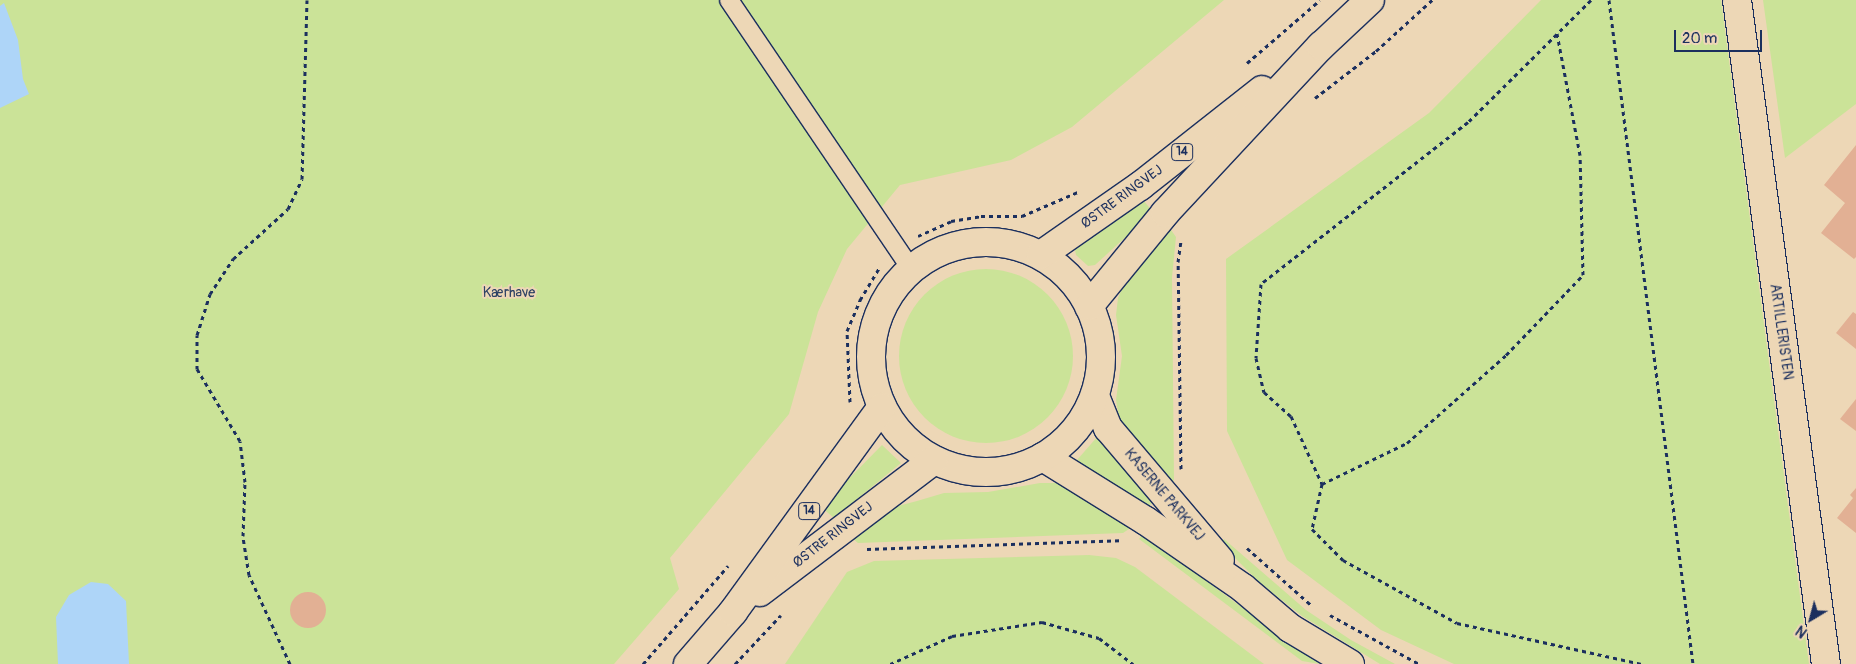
<!DOCTYPE html>
<meta charset="utf-8">
<style>
body{margin:0}
#map{position:relative;width:1856px;height:664px;overflow:hidden;background:#edd7b6;font-family:Pangolin,sans-serif}
div>[style]{position:absolute}
[style*='--x']{left:calc(var(--x)*1px);top:calc(var(--y)*1px);width:calc(var(--w)*1px);rotate:calc(var(--a)*1deg)}
.green>*{inset:0;background:#cbe398}
.round{border-radius:50%}
.water>*{inset:0;background:#aed5f8}
.building>*{inset:0;background:#e2b094}
.path>*{height:3px;margin-top:-1.5px;transform-origin:0;background:repeating-linear-gradient(90deg,#1b2f5e 0 4px,transparent 0 8px)}
.roads{filter:drop-shadow(1px 0 #1b2f5e) drop-shadow(-1px 0 #1b2f5e) drop-shadow(0 1px #1b2f5e) drop-shadow(0 -1px #1b2f5e)}
.lane>*{height:18px;margin:-9px;padding:0 9px;transform-origin:9px;border-radius:9px;background:#edd7b6}
.street>*{height:28px;margin:-14px;padding:0 14px;transform-origin:14px;border-radius:14px;background:#edd7b6}
.secondary>*{height:28px;margin:-14px;padding:0 14px;transform-origin:14px;border-radius:14px;background:#edd7b6}
.primary>*{height:28px;margin:-14px;padding:0 14px;transform-origin:14px;border-radius:14px;background:#edd7b6}
.primary>.ring{margin:-14px;padding:0;box-sizing:content-box;background:none;border:28px solid #edd7b6;border-radius:50%}
span{translate:-50% -50%;white-space:nowrap;text-align:center;line-height:1.15;-webkit-text-stroke:4px #edd7b6;paint-order:stroke}
.shield-label span{padding:1px 4px;background:#edd7b6;border:1px solid;border-radius:4px;-webkit-text-stroke-width:0}
.shield-label{font-size:12px;color:#1b2f5e;font-weight:700}
.street-label{font-size:14px;color:#1b2f5e}
.park-label{font-size:14px;color:#2d4164}
.north{position:absolute;left:1786px;top:594px;width:50px;height:50px;-webkit-text-stroke:4px #edd7b6;paint-order:stroke;rotate:217deg;font-size:14px;font-weight:700;line-height:20px;text-align:center;color:#1b2f5e}
.north::after{content:'';display:block;margin:auto;width:18px;height:22px;background:#1b2f5e;clip-path:polygon(50% 0,100% 100%,50% 72%,0 100%)}
.scale{position:absolute;left:1674px;top:30px;width:88px;height:22px;box-sizing:border-box;border:2px solid #1b2f5e;border-top:0;padding-left:6px;font-size:15px;line-height:18px;white-space:nowrap;color:#1b2f5e;-webkit-text-stroke:4px #edd7b6;paint-order:stroke}
</style>
<div id="map">
<div class="green">
<div style="clip-path:polygon(0 0,1224px 0,1072px 127px,1011px 160px,900px 185px,847px 249px,818px 312px,789px 414px,670px 558px,679px 589px,614px 664px,0 664px)"></div>
<div style="clip-path:polygon(1541px 0,1721px 0,1809px 664px,1454px 664px,1381px 630px,1287px 560px,1227px 431px,1226px 259px,1429px 113px)"></div>
<div style="clip-path:polygon(1763px 0,1856px 0,1856px 104px,1785px 158px)"></div>
<div style="clip-path:polygon(1144px 201px,1153px 212px,1095px 265px,1088px 266px,1076px 255px,1075px 250px)"></div>
<div style="clip-path:polygon(1169px 227px,1176px 237px,1172px 277px,1174px 480px,1169px 487px,1120px 424px,1116px 400px,1122px 356px,1116px 315px,1118px 298px,1128px 275px)"></div>
<div class="round" style="left:899px;top:269px;width:174px;height:174px"></div>
<div style="clip-path:polygon(1098px 436px,1156px 499px,1145px 510px,1077px 460px)"></div>
<div style="clip-path:polygon(882px 445px,901px 463px,834px 518px,821px 507px)"></div>
<div style="clip-path:polygon(1040px 483px,1059px 483px,1132px 527px,1123px 533px,858px 543px,853px 539px,898px 506px,917px 501px,944px 493px,988px 492px)"></div>
<div style="clip-path:polygon(1143px 534px,1306px 655px,1320px 664px,1302px 661px,1139px 539px)"></div>
<div style="clip-path:polygon(1224px 539px,1306px 610px,1351px 640px,1395px 664px,1380px 664px,1302px 616px,1259px 582px,1221px 544px)"></div>
<div style="clip-path:polygon(1089px 555px,1116px 558px,1135px 567px,1264px 664px,785px 664px,847px 572px,874px 561px)"></div>
</div>
<div class="water">
<div style="clip-path:polygon(4px 3px,18px 40px,23px 79px,29px 94px,0 108px,0 6px)"></div>
<div style="clip-path:polygon(91px 582px,108px 584px,126px 601px,129px 664px,58px 664px,56px 617px,69px 595px)"></div>
</div>
<div class="building">
<div style="clip-path:polygon(1856px 145px,1856px 257px,1854px 259px,1821px 233px,1845px 203px,1824px 185px)"></div>
<div style="clip-path:polygon(1853px 312px,1856px 314px,1856px 349px,1836px 333px)"></div>
<div style="clip-path:polygon(1856px 399px,1856px 431px,1840px 419px)"></div>
<div style="clip-path:polygon(1856px 488px,1856px 533px,1837px 518px,1853px 498px,1850px 495px)"></div>
<div class="round" style="left:290px;top:592px;width:36px;height:36px"></div>
</div>
<div class="path">
<div style="--x:1591;--y:0;--w:173;--a:135.2"></div>
<div style="--x:1468;--y:122;--w:263;--a:142"></div>
<div style="--x:1261;--y:284;--w:74;--a:93.9"></div>
<div style="--x:1256;--y:358;--w:35;--a:77"></div>
<div style="--x:1264;--y:392;--w:36;--a:42"></div>
<div style="--x:1291;--y:416;--w:75;--a:65.5"></div>
<div style="--x:1322;--y:484;--w:46;--a:102.5"></div>
<div style="--x:1312;--y:529;--w:44;--a:45"></div>
<div style="--x:1343;--y:560;--w:130;--a:28.9"></div>
<div style="--x:1457;--y:623;--w:189;--a:12.5"></div>
<div style="--x:1609;--y:0;--w:669;--a:82.79"></div>
<div style="--x:1247;--y:63;--w:96;--a:-40.8"></div>
<div style="--x:1315;--y:98;--w:77;--a:-37.6"></div>
<div style="--x:1376;--y:51;--w:76;--a:-42.3"></div>
<div style="--x:918;--y:236;--w:36;--a:-24"></div>
<div style="--x:951;--y:221;--w:30;--a:-9"></div>
<div style="--x:981;--y:216;--w:41;--a:0"></div>
<div style="--x:1022;--y:216;--w:61;--a:-23.2"></div>
<div style="--x:850;--y:402;--w:71;--a:-92.4"></div>
<div style="--x:847;--y:331;--w:34;--a:-67"></div>
<div style="--x:860;--y:300;--w:39;--a:-59"></div>
<div style="--x:1181;--y:469;--w:207;--a:-90.8"></div>
<div style="--x:1178;--y:262;--w:22;--a:-82"></div>
<div style="--x:1322;--y:484;--w:94;--a:-25.8"></div>
<div style="--x:1407;--y:443;--w:132;--a:-41.6"></div>
<div style="--x:1506;--y:355;--w:111;--a:-46.1"></div>
<div style="--x:1583;--y:275;--w:120;--a:-91.4"></div>
<div style="--x:1580;--y:155;--w:124;--a:-100.7"></div>
<div style="--x:1247;--y:548;--w:86;--a:41.7"></div>
<div style="--x:867;--y:549;--w:254;--a:-2"></div>
<div style="--x:1330;--y:615;--w:102;--a:28.8"></div>
<div style="--x:290;--y:664;--w:98;--a:-114.7"></div>
<div style="--x:249;--y:575;--w:39;--a:-99"></div>
<div style="--x:243;--y:536;--w:54;--a:-87.9"></div>
<div style="--x:245;--y:482;--w:41;--a:-97"></div>
<div style="--x:240;--y:441;--w:84;--a:-120.8"></div>
<div style="--x:197;--y:369;--w:34;--a:-90"></div>
<div style="--x:197;--y:335;--w:43;--a:-72.4"></div>
<div style="--x:210;--y:294;--w:42;--a:-56.7"></div>
<div style="--x:233;--y:259;--w:74;--a:-42.3"></div>
<div style="--x:288;--y:209;--w:33;--a:-65"></div>
<div style="--x:302;--y:179;--w:179;--a:-88.4"></div>
<div style="--x:643;--y:664;--w:130;--a:-49.1"></div>
<div style="--x:735;--y:664;--w:67;--a:-46.8"></div>
<div style="--x:890;--y:664;--w:68;--a:-24.3"></div>
<div style="--x:952;--y:636;--w:91;--a:-8.8"></div>
<div style="--x:1042;--y:622;--w:59;--a:15.7"></div>
<div style="--x:1099;--y:638;--w:43;--a:37.4"></div>
</div>
<div class="roads">
<div class="lane">
<div style="--x:729;--y:0;--w:325;--a:55.9"></div>
</div>
<div class="street">
<div style="--x:1737;--y:0;--w:670;--a:82.37"></div>
</div>
<div class="secondary">
<div style="--x:1095;--y:396;--w:35;--a:68"></div>
<div style="--x:1108;--y:428;--w:173;--a:49.7"></div>
<div style="--x:1043;--y:457;--w:121;--a:31.9"></div>
<div style="--x:1146;--y:521;--w:118;--a:34.6"></div>
<div style="--x:1243;--y:588;--w:62;--a:40.4"></div>
<div style="--x:1290;--y:628;--w:70;--a:31"></div>
</div>
<div class="primary">
<div class="ring" style="left:871px;top:242px;width:202px;height:202px"></div>
<div style="--x:1041;--y:255;--w:121;--a:-34.9"></div>
<div style="--x:1140;--y:186;--w:155;--a:-38.2"></div>
<div style="--x:1089;--y:306;--w:120;--a:-50.7"></div>
<div style="--x:1165;--y:213;--w:229;--a:-47"></div>
<div style="--x:1321;--y:46;--w:67;--a:-43.2"></div>
<div style="--x:760;--y:592;--w:218;--a:-37.2"></div>
<div style="--x:688;--y:664;--w:69;--a:-49.1"></div>
<div style="--x:733;--y:612;--w:253;--a:-54"></div>
</div>
</div>
<div class="shield-label">
<span style="left:1182px;top:152px">14</span>
<span style="left:809px;top:511px">14</span>
</div>
<div class="street-label">
<span style="left:1122px;top:197px;rotate:-36deg">ØSTRE RINGVEJ</span>
<span style="left:1781px;top:332px;rotate:82deg">ARTILLERISTEN</span>
<span style="left:1164px;top:495px;rotate:50deg">KASERNE PARKVEJ</span>
<span style="left:833px;top:535px;rotate:-38deg">ØSTRE RINGVEJ</span>
</div>
<div class="park-label">
<span style="left:509px;top:293px">Kærhave</span>
</div>
<div class="north">N</div>
<div class="scale">20 m</div>
</div>
